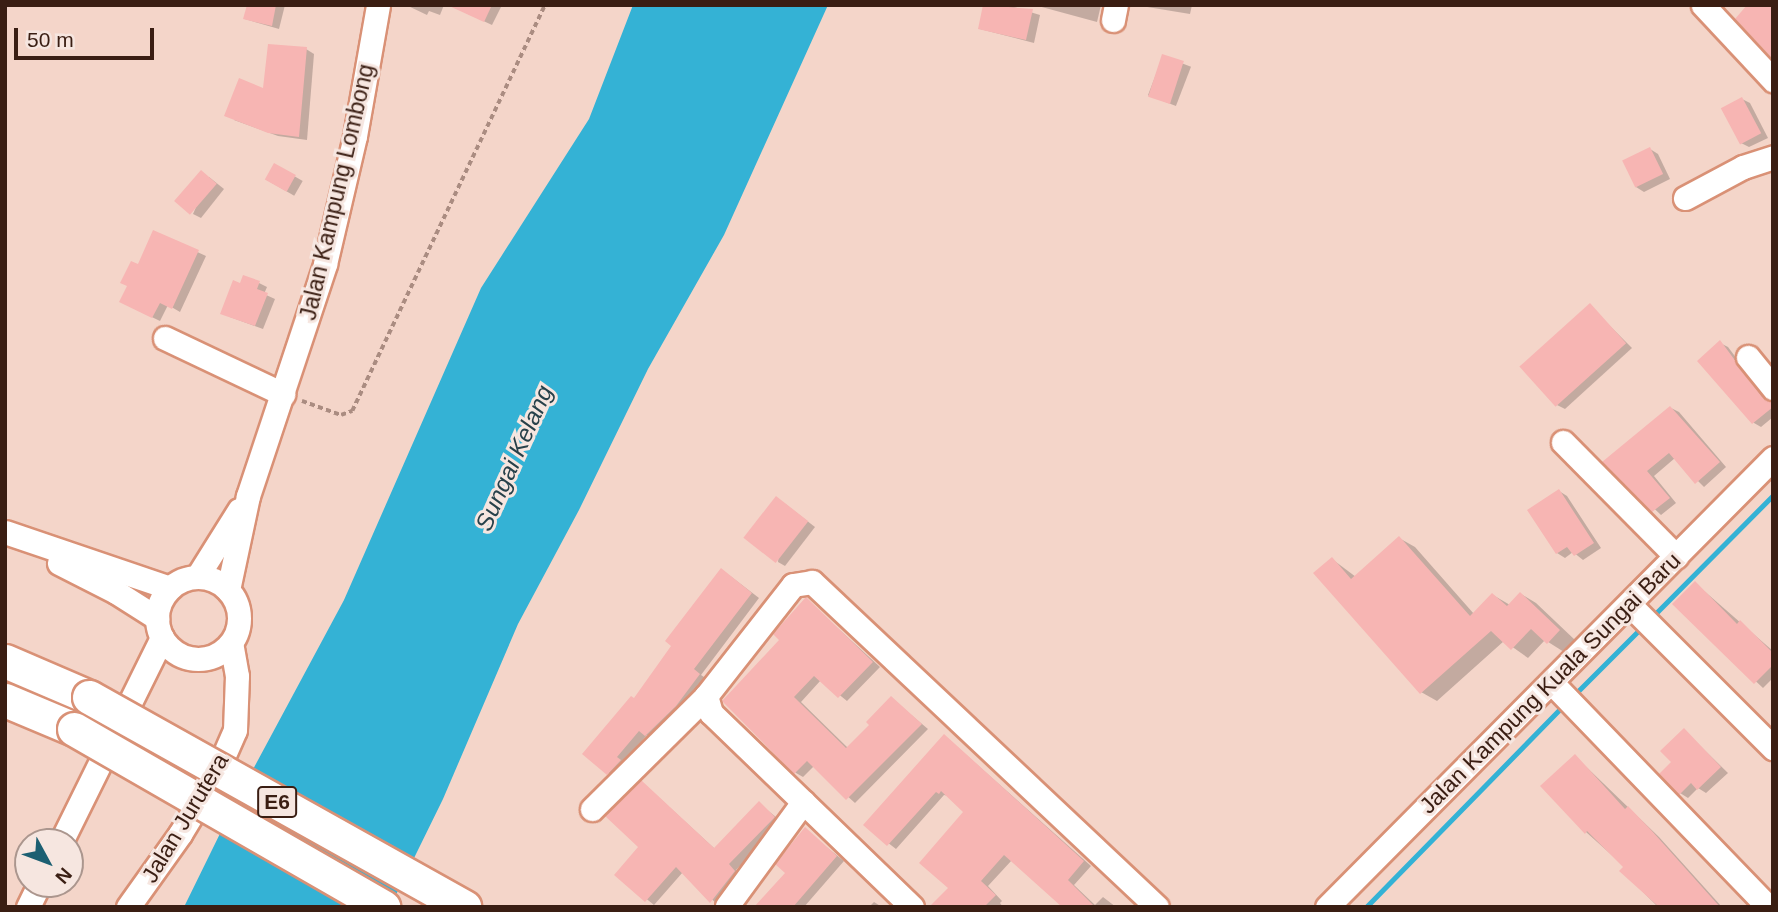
<!DOCTYPE html>
<style>
body{margin:0}
#map{position:relative;width:1778px;height:912px;overflow:hidden;background:#f4d5c9;font-family:Arial,sans-serif}
div>[style]{position:absolute}
[style*='--x']{left:calc(var(--x)*1px);top:calc(var(--y)*1px);width:calc(var(--w)*1px);rotate:calc(var(--a)*1deg)}
.water>*{inset:0;background:#34b2d5}
.shadow>*{inset:0;background:#0003;transform-origin:0 0}
.stream>*{height:5px;margin:-2.5px;padding:0 2.5px;transform-origin:2.5px;border-radius:2.5px;background:#34b2d5}
.building>*{inset:0;background:#f7b5b3;transform-origin:0 0}
.path>*{height:3.5px;margin-top:-1.75px;transform-origin:0;background:repeating-linear-gradient(90deg,#aa8c81 0 5px,transparent 0 8.5px)}
.roads{filter:drop-shadow(2px 0 #d99176) drop-shadow(-2px 0 #d99176) drop-shadow(0 2px #d99176) drop-shadow(0 -2px #d99176)}
.minor>*{height:23px;margin:-11.5px;padding:0 11.5px;transform-origin:11.5px;border-radius:11.5px;background:#fff}
.minor>.ring{margin:-11.5px;padding:0;box-sizing:content-box;background:none;border:23px solid #fff;border-radius:50%}
.highway>*{height:33px;margin:-16.5px;padding:0 16.5px;transform-origin:16.5px;border-radius:16.5px;background:#fff}
.bridges{filter:drop-shadow(2px 0 #d99176) drop-shadow(-2px 0 #d99176) drop-shadow(0 2px #d99176) drop-shadow(0 -2px #d99176)}
.highway-bridge>*{height:33px;margin:-16.5px;padding:0 16.5px;transform-origin:16.5px;border-radius:16.5px;background:#fff}
span{translate:-50% -50%;white-space:nowrap;text-align:center;line-height:1.15;-webkit-text-stroke:6px #f6e6e0;paint-order:stroke}
.shield-label span{padding:2px 5px;background:#f6e6e0;border:2px solid;border-radius:5px;-webkit-text-stroke-width:0}
.shield-label{font-size:21px;color:#3a1e13;font-weight:700}
.street-label{font-size:23px;color:#3a1e13}
.water-label{font-size:24px;color:#27414a;font-style:italic}
.frame{position:absolute;inset:0;border:7px solid #3a1e13;pointer-events:none}
.north{position:absolute;left:14px;top:828px;width:70px;height:70px;box-sizing:border-box;background:#f6e6e0;border:2px solid #ab968e;border-radius:50%;rotate:131deg;font-size:19px;font-weight:700;line-height:28px;text-align:center;color:#3a1e13}
.north::after{content:'';display:block;margin:auto;width:24px;height:32px;background:#1c5f72;clip-path:polygon(50% 0,100% 100%,50% 72%,0 100%)}
.scale{position:absolute;left:14px;top:28px;width:140px;height:32px;box-sizing:border-box;border:4px solid #3a1e13;border-top:0;padding-left:9px;font-size:21px;line-height:24px;white-space:nowrap;color:#3a1e13;-webkit-text-stroke:5px #f6e6e0;paint-order:stroke}
</style>
<div id="map">
<div class="water">
<div style="clip-path:polygon(633px 5px,828px 5px,724px 235px,648px 369px,579px 510px,518px 624px,443px 799px,390px 907px,184px 907px,236px 801px,344px 600px,481px 288px,589px 119px)"></div>
</div>
<div class="shadow">
<div style="clip-path:polygon(248px 5px,285px 5px,279px 29px,245px 19px)"></div>
<div style="clip-path:polygon(406px 5px,444px 5px,440px 15px,429px 11px,427px 15px)"></div>
<div style="clip-path:polygon(449px 5px,502px 5px,492px 25px)"></div>
<div style="clip-path:polygon(985px 5px,1007px 5px,1040px 15px,1034px 43px,980px 29px)"></div>
<div style="clip-path:polygon(1101px 5px,1097px 22px,1038px 6px,1038px 5px)"></div>
<div style="clip-path:polygon(1135px 5px,1192px 5px,1190px 14px)"></div>
<div style="clip-path:polygon(306px 49px,314px 54px,307px 140px,278px 136px,234px 120px)"></div>
<div style="left:1163px;top:56px;width:30px;height:42px;rotate:21deg"></div>
<div style="clip-path:polygon(1742px 99px,1750px 103px,1768px 138px,1749px 147px,1741px 143px)"></div>
<div style="clip-path:polygon(1650px 149px,1658px 154px,1670px 179px,1644px 192px,1636px 187px)"></div>
<div style="left:275px;top:165px;width:32px;height:17px;rotate:30deg"></div>
<div style="clip-path:polygon(209px 177px,224px 189px,201px 218px,193px 214px)"></div>
<div style="clip-path:polygon(154px 232px,206px 256px,180px 312px,168px 305px,160px 321px,129px 306px,129px 286px)"></div>
<div style="clip-path:polygon(259px 283px,267px 287px,264px 294px,275px 299px,263px 329px,230px 317px,241px 285px)"></div>
<div style="clip-path:polygon(1590px 306px,1632px 348px,1565px 409px,1557px 405px)"></div>
<div style="clip-path:polygon(1720px 343px,1728px 347px,1770px 403px,1773px 402px,1773px 417px,1761px 427px,1754px 423px,1699px 361px)"></div>
<div style="clip-path:polygon(1671px 408px,1679px 412px,1726px 467px,1704px 487px,1675px 458px,1654px 476px,1676px 503px,1661px 515px,1605px 462px)"></div>
<div style="clip-path:polygon(1559px 491px,1567px 496px,1601px 548px,1583px 560px,1573px 552px,1565px 558px,1557px 553px)"></div>
<div style="clip-path:polygon(784px 503px,815px 527px,785px 566px,778px 562px)"></div>
<div style="clip-path:polygon(1399px 538px,1415px 547px,1474px 614px,1493px 595px,1510px 605px,1521px 594px,1536px 603px,1575px 640px,1564px 652px,1545px 640px,1528px 658px,1504px 641px,1437px 701px,1421px 692px,1332px 559px,1356px 577px)"></div>
<div style="clip-path:polygon(729px 575px,759px 598px,701px 675px,707px 679px,654px 740px,647px 735px,624px 762px,616px 778px,608px 773px,634px 699px)"></div>
<div style="clip-path:polygon(1695px 583px,1773px 651px,1773px 678px,1763px 688px,1674px 604px)"></div>
<div style="clip-path:polygon(806px 599px,880px 667px,847px 701px,821px 680px,801px 702px,848px 748px,872px 725px,891px 698px,928px 729px,855px 803px,814px 766px,803px 777px,796px 773px,725px 701px,782px 640px)"></div>
<div style="clip-path:polygon(1684px 730px,1728px 773px,1706px 793px,1698px 788px,1688px 798px,1680px 793px,1673px 762px)"></div>
<div style="clip-path:polygon(945px 736px,1091px 866px,1074px 885px,1095px 905px,1103px 897px,1116px 907px,1065px 907px,1012px 860px,988px 886px,1002px 901px,1000px 903px,1003px 907px,943px 907px,951px 888px,966px 812px,949px 796px,944px 795px,896px 849px,865px 825px)"></div>
<div style="clip-path:polygon(1575px 756px,1659px 837px,1722px 907px,1658px 907px,1622px 871px,1625px 867px,1586px 832px)"></div>
<div style="clip-path:polygon(642px 782px,715px 849px,760px 804px,782px 822px,736px 870px,742px 876px,719px 906px,683px 872px,654px 905px,617px 875px,641px 847px)"></div>
<div style="clip-path:polygon(805px 830px,844px 861px,804px 907px,756px 907px,788px 873px)"></div>
<div style="clip-path:polygon(874px 902px,882px 907px,869px 907px)"></div>
</div>
<div class="stream">
<div style="--x:1651;--y:618;--w:173;--a:-45.2"></div>
<div style="--x:1572;--y:697;--w:99;--a:-45"></div>
<div style="--x:1366;--y:907;--w:284;--a:-45.6"></div>
</div>
<div class="building">
<div style="clip-path:polygon(247px 5px,276px 5px,272px 26px,243px 19px)"></div>
<div style="clip-path:polygon(447px 5px,492px 5px,484px 22px)"></div>
<div style="clip-path:polygon(983px 5px,1033px 9px,1026px 40px,978px 29px)"></div>
<div style="clip-path:polygon(1747px 5px,1773px 5px,1773px 59px,1735px 19px)"></div>
<div style="clip-path:polygon(268px 44px,307px 47px,299px 137px,268px 133px,224px 116px,239px 78px,263px 88px)"></div>
<div style="left:1162px;top:54px;width:23px;height:45px;rotate:18deg"></div>
<div style="left:1742px;top:97px;width:41px;height:24px;rotate:62deg"></div>
<div style="left:1650px;top:147px;width:30px;height:31px;rotate:64deg"></div>
<div style="left:274px;top:163px;width:25px;height:19px;rotate:29deg"></div>
<div style="left:201px;top:170px;width:21px;height:41px;rotate:41deg"></div>
<div style="clip-path:polygon(153px 230px,199px 250px,172px 309px,160px 303px,152px 318px,119px 302px,127px 286px,120px 283px,131px 261px,138px 264px)"></div>
<div style="clip-path:polygon(243px 275px,260px 281px,257px 289px,268px 293px,255px 326px,220px 314px,233px 280px,240px 283px)"></div>
<div style="left:1590px;top:303px;width:54px;height:95px;rotate:48deg"></div>
<div style="clip-path:polygon(1720px 340px,1762px 397px,1773px 402px,1773px 407px,1752px 424px,1697px 361px)"></div>
<div style="clip-path:polygon(1670px 406px,1720px 462px,1695px 484px,1669px 453px,1647px 471px,1670px 498px,1652px 512px,1602px 462px)"></div>
<div style="clip-path:polygon(1559px 489px,1594px 543px,1574px 556px,1567px 547px,1556px 554px,1527px 510px)"></div>
<div style="left:776px;top:496px;width:41px;height:53px;rotate:38deg"></div>
<div style="clip-path:polygon(1399px 536px,1470px 616px,1492px 593px,1507px 606px,1520px 592px,1560px 630px,1547px 644px,1531px 629px,1511px 650px,1491px 631px,1420px 694px,1313px 573px,1332px 557px,1351px 579px)"></div>
<div style="clip-path:polygon(721px 568px,752px 593px,694px 669px,700px 674px,676px 706px,645px 736px,639px 731px,617px 757px,621px 760px,607px 775px,582px 754px,631px 696px,634px 698px,671px 646px,665px 641px)"></div>
<div style="clip-path:polygon(1695px 581px,1737px 624px,1740px 620px,1773px 653px,1773px 665px,1754px 684px,1672px 604px)"></div>
<div style="clip-path:polygon(806px 597px,873px 662px,838px 698px,814px 676px,794px 697px,846px 748px,869px 725px,866px 722px,891px 696px,922px 724px,846px 800px,807px 761px,794px 774px,722px 701px,779px 640px,773px 634px)"></div>
<div style="clip-path:polygon(1684px 728px,1721px 767px,1697px 790px,1691px 783px,1679px 795px,1659px 774px,1671px 762px,1660px 751px)"></div>
<div style="clip-path:polygon(944px 734px,1084px 861px,1068px 880px,1095px 907px,1062px 907px,1004px 855px,981px 881px,996px 895px,984px 907px,929px 907px,948px 888px,919px 863px,963px 812px,941px 791px,939px 794px,936px 792px,887px 846px,863px 825px)"></div>
<div style="clip-path:polygon(1575px 754px,1625px 809px,1628px 806px,1652px 831px,1720px 907px,1659px 907px,1619px 871px,1623px 867px,1587px 831px,1585px 834px,1540px 786px)"></div>
<div style="clip-path:polygon(641px 780px,714px 848px,759px 801px,775px 817px,729px 864px,735px 871px,710px 903px,676px 867px,645px 902px,614px 875px,638px 847px,605px 816px)"></div>
<div style="clip-path:polygon(805px 827px,837px 856px,793px 907px,754px 907px,785px 873px,775px 864px)"></div>
</div>
<div class="path">
<div style="--x:302;--y:401;--w:41;--a:19.7"></div>
<div style="--x:341;--y:415;--w:12;--a:-20"></div>
<div style="--x:352;--y:411;--w:450;--a:-64.6"></div>
</div>
<div class="roads">
<div class="minor">
<div style="--x:1703;--y:5;--w:103;--a:47"></div>
<div style="--x:1113;--y:20;--w:15;--a:-79"></div>
<div style="--x:1685;--y:198;--w:66;--a:-28.1"></div>
<div style="--x:1743;--y:167;--w:32;--a:-18"></div>
<div style="--x:165;--y:338;--w:131;--a:25.4"></div>
<div style="--x:1748;--y:357;--w:40;--a:51"></div>
<div style="--x:1563;--y:442;--w:161;--a:45.3"></div>
<div style="--x:5;--y:532;--w:174;--a:18.7"></div>
<div style="--x:59;--y:563;--w:64;--a:27"></div>
<div style="--x:116;--y:592;--w:49;--a:32.4"></div>
<div style="--x:197;--y:577;--w:79;--a:-57.9"></div>
<div class="ring" style="left:157px;top:577px;width:59px;height:59px"></div>
<div style="--x:228;--y:590;--w:96;--a:-78"></div>
<div style="--x:248;--y:496;--w:244;--a:-71.6"></div>
<div style="--x:325;--y:264;--w:131;--a:-76.8"></div>
<div style="--x:355;--y:136;--w:133;--a:-80"></div>
<div style="--x:1629;--y:604;--w:204;--a:45"></div>
<div style="--x:1552;--y:683;--w:311;--a:46"></div>
<div style="--x:592;--y:809;--w:161;--a:-44.7"></div>
<div style="--x:61;--y:842;--w:228;--a:-63.7"></div>
<div style="--x:727;--y:906;--w:129;--a:-53.8"></div>
<div style="--x:28;--y:907;--w:25;--a:-64"></div>
<div style="--x:128;--y:907;--w:90;--a:-54.5"></div>
<div style="--x:180;--y:834;--w:66;--a:-58.7"></div>
<div style="--x:214;--y:778;--w:52;--a:-66.4"></div>
<div style="--x:235;--y:730;--w:54;--a:-87.9"></div>
<div style="--x:237;--y:676;--w:34;--a:-100"></div>
<div style="--x:912;--y:907;--w:279;--a:-136"></div>
<div style="--x:711;--y:713;--w:18;--a:-106"></div>
<div style="--x:706;--y:696;--w:141;--a:-51.9"></div>
<div style="--x:793;--y:585;--w:19;--a:-9"></div>
<div style="--x:812;--y:582;--w:474;--a:43.3"></div>
<div style="--x:1327;--y:907;--w:633;--a:-45.19"></div>
</div>
<div class="highway">
<div style="--x:5;--y:661;--w:91;--a:23.2"></div>
<div style="--x:5;--y:700;--w:75;--a:22.8"></div>
</div>
</div>
<div class="bridges">
<div class="highway-bridge">
<div style="--x:89;--y:697;--w:430;--a:29.2"></div>
<div style="--x:74;--y:729;--w:357;--a:29.9"></div>
</div>
</div>
<div class="shield-label">
<span style="left:277px;top:802px">E6</span>
</div>
<div class="street-label">
<span style="left:337px;top:192px;rotate:-77deg">Jalan Kampung Lombong</span>
<span style="left:1550px;top:683px;rotate:-45deg">Jalan Kampung Kuala Sungai Baru</span>
<span style="left:185px;top:818px;rotate:-59deg">Jalan Jurutera</span>
</div>
<div class="water-label">
<span style="left:514px;top:458px;rotate:-66deg">Sungai Kelang</span>
</div>
<div class="frame"></div>
<div class="north">N</div>
<div class="scale">50 m</div>
</div>
